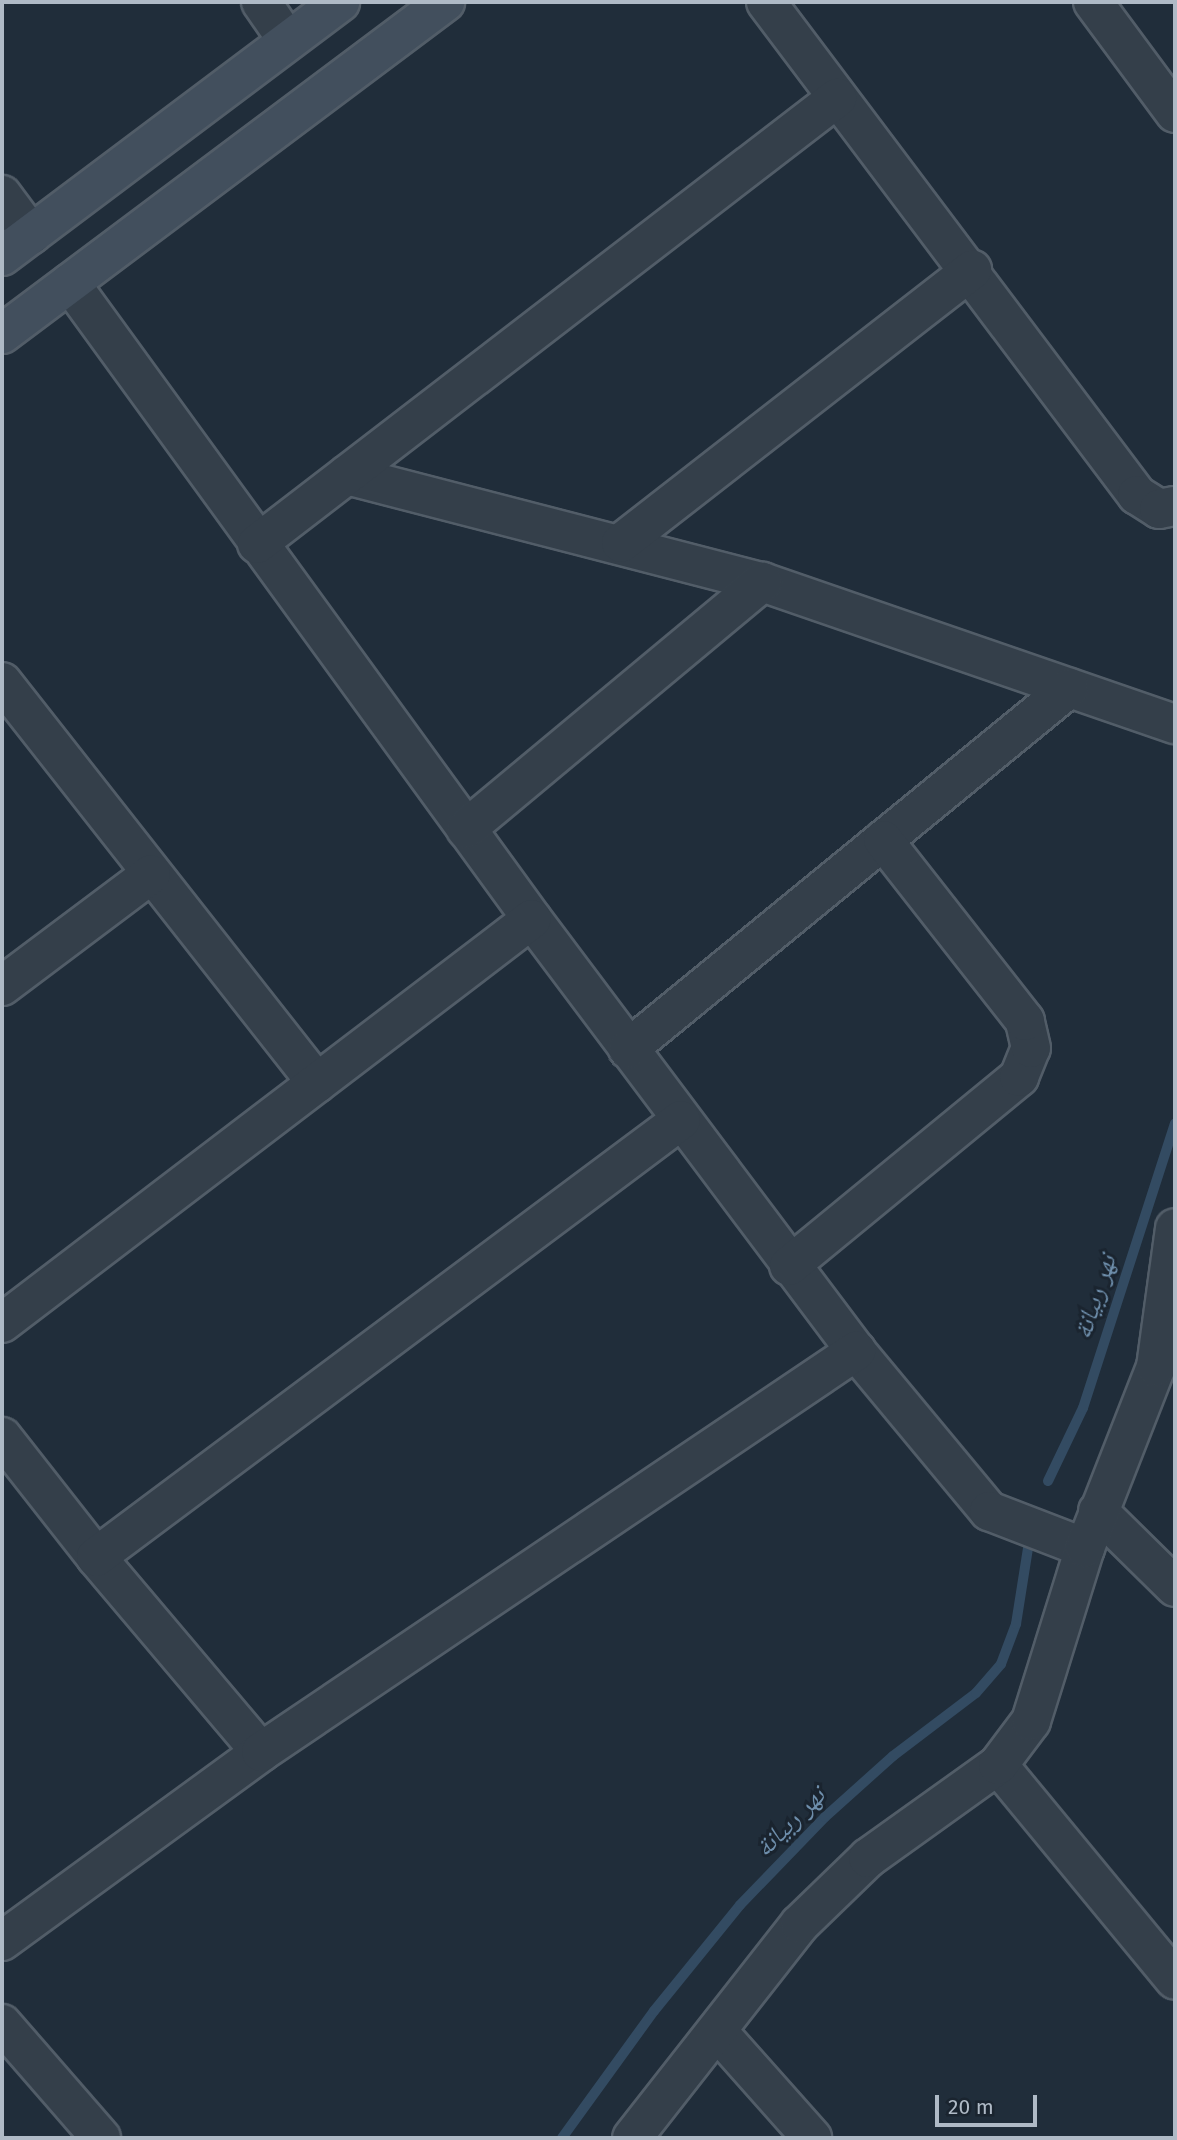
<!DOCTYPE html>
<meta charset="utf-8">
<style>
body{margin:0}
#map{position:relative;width:1177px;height:2140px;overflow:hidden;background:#202d3a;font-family:"Fira Sans","Noto Naskh Arabic",sans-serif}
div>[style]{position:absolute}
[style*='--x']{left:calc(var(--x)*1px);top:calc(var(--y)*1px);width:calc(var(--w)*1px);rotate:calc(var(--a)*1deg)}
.stream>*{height:10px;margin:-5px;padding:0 5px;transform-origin:5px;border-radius:5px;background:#334b62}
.roads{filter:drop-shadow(2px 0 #525d68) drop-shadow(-2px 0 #525d68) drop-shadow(0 2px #525d68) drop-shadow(0 -2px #525d68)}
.street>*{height:38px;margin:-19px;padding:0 19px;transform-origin:19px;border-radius:19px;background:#343f4a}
.secondary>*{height:38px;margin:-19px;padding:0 19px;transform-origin:19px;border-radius:19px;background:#424f5d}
span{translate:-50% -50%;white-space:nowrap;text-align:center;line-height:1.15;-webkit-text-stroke:6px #1a242f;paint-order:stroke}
.water-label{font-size:26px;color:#6e8eab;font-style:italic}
.frame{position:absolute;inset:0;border:4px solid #afbac6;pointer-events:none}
.scale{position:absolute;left:935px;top:2095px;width:102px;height:32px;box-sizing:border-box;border:4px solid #afbac6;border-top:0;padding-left:9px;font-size:21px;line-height:24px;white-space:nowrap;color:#afbac6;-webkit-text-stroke:5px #1a242f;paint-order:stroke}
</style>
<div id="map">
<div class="stream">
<div style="--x:1048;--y:1481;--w:81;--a:-64.4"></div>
<div style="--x:1083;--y:1408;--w:299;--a:-72.1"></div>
<div style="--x:562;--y:2138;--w:157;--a:-54.1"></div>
<div style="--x:654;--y:2011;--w:136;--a:-50.9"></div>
<div style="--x:740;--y:1905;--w:122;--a:-46"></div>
<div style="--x:825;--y:1817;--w:91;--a:-41.9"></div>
<div style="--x:893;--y:1756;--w:104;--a:-37.2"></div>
<div style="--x:976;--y:1693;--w:38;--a:-49"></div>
<div style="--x:1001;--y:1664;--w:43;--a:-69.4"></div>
<div style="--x:1016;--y:1624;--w:83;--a:-81"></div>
</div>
<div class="roads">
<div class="street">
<div style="--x:261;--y:2;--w:47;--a:55.3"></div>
<div style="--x:766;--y:2;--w:617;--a:53.04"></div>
<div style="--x:1137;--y:495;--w:26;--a:32"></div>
<div style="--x:1159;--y:509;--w:16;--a:-11"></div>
<div style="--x:1093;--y:2;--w:138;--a:53.5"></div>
<div style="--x:2;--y:195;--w:49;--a:53.4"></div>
<div style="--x:70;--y:283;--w:786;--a:54"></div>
<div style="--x:532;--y:919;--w:540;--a:53.13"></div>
<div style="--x:856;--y:1351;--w:208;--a:50.3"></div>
<div style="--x:989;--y:1511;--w:103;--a:21.1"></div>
<div style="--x:347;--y:475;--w:429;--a:14.5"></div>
<div style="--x:762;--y:582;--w:437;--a:19"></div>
<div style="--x:621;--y:543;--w:445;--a:-37.9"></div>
<div style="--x:257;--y:544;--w:732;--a:-37.56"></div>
<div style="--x:2;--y:682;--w:510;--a:51.85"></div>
<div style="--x:466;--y:829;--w:386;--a:-39.8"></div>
<div style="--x:2;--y:986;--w:186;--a:-36.9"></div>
<div style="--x:628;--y:1049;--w:570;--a:-39.3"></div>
<div style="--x:789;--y:1266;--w:298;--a:-39.4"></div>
<div style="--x:1019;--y:1077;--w:31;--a:-68"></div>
<div style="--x:1031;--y:1048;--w:28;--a:-103"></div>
<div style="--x:1025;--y:1021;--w:230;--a:-128.1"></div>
<div style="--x:2;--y:1323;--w:666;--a:-37.32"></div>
<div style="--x:2;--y:1437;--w:152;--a:51.9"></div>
<div style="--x:96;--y:1557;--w:255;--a:49.8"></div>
<div style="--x:1098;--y:1511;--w:108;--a:44.6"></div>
<div style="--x:96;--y:1557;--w:730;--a:-36.76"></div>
<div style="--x:998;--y:1765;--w:278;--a:50.5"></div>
<div style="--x:2;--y:1941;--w:321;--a:-36.1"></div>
<div style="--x:261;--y:1752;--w:718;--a:-33.98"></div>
<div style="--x:2;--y:2024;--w:151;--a:49"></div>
<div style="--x:718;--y:2032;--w:142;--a:48.4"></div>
<div style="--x:632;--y:2138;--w:272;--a:-51.9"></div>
<div style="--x:800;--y:1924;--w:95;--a:-44.1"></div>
<div style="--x:868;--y:1858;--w:160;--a:-35.6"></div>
<div style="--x:998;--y:1765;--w:55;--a:-53.1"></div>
<div style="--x:1031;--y:1721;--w:181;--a:-72.7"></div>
<div style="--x:1085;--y:1548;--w:194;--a:-68.6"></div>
<div style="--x:1156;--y:1367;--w:140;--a:-82.2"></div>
</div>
<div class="secondary">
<div style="--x:2;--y:256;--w:423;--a:-36.9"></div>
<div style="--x:2;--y:334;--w:554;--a:-36.85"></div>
</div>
</div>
<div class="water-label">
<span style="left:1095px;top:1297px;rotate:-72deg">نهر ربيانة</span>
<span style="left:790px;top:1822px;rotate:-45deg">نهر ربيانة</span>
</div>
<div class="frame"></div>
<div class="scale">20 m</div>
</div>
